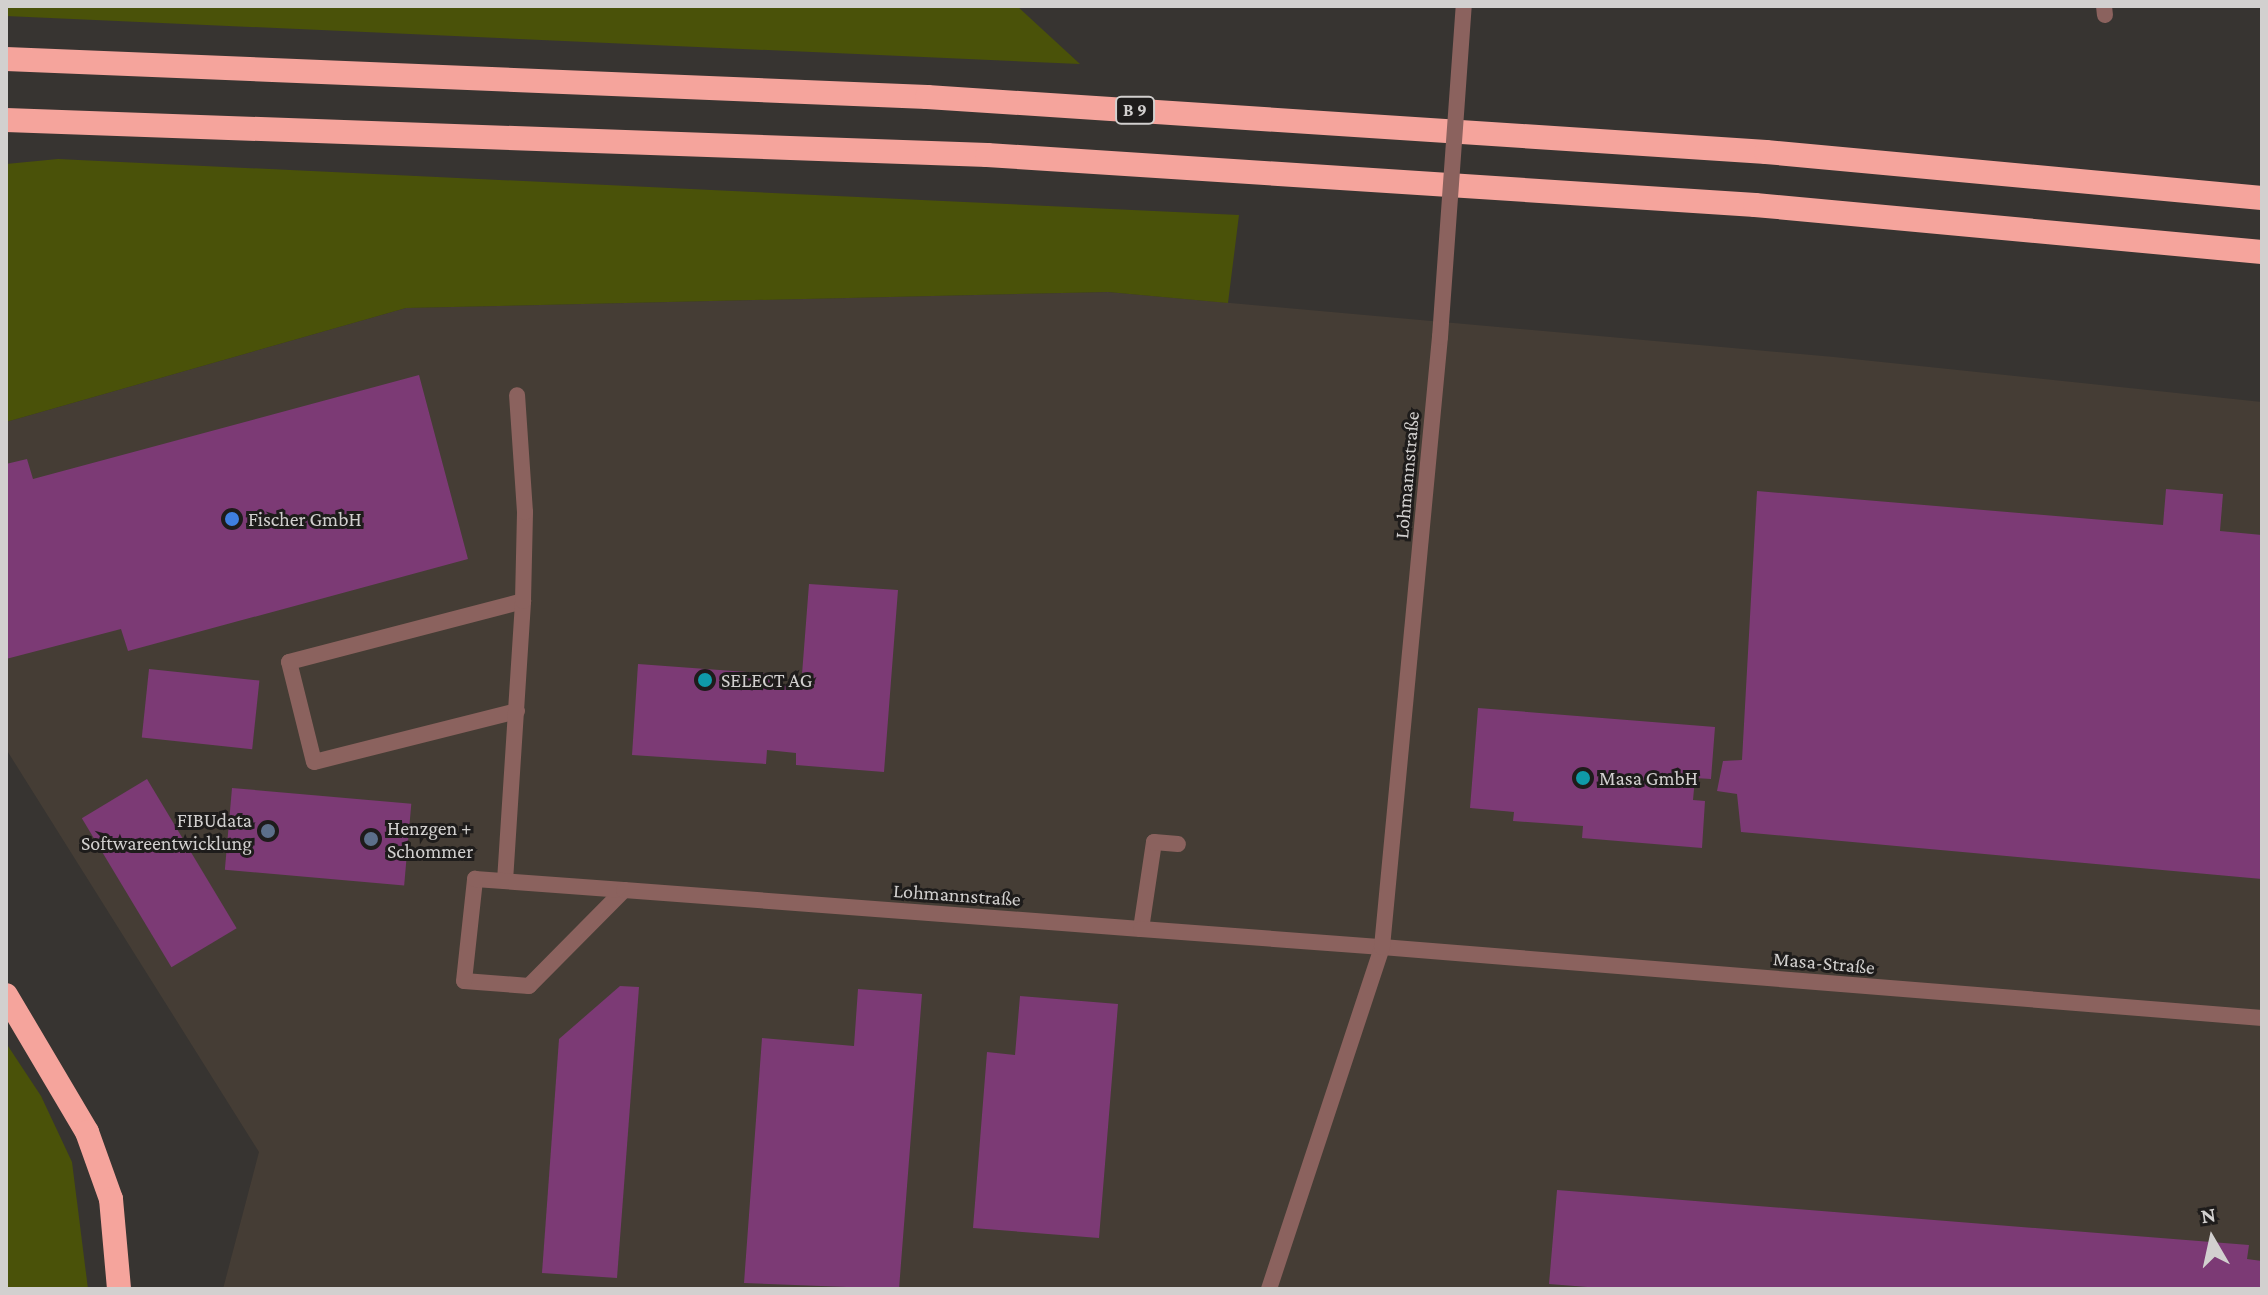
<!DOCTYPE html>
<meta charset="utf-8">
<style>
body{margin:0}
#map{position:relative;width:2268px;height:1295px;overflow:hidden;background:#373431;font-family:"Crimson Pro",serif}
div>[style]{position:absolute}
[style*='--x']{left:calc(var(--x)*1px);top:calc(var(--y)*1px);width:calc(var(--w)*1px);rotate:calc(var(--a)*1deg)}
.built>*{inset:0;background:#453d35}
.green>*{inset:0;background:#4a5209}
.building>*{inset:0;background:#7c3a75;transform-origin:0 0}
.lane>*{height:16px;margin:-8px;padding:0 8px;transform-origin:8px;border-radius:8px;background:#8b625e}
.street>*{height:16px;margin:-8px;padding:0 8px;transform-origin:8px;border-radius:8px;background:#8b625e}
.highway>*{height:24px;margin:-12px;padding:0 12px;transform-origin:12px;border-radius:12px;background:#f5a49c}
.street-bridge>*{height:16px;margin:-8px;padding:0 8px;transform-origin:8px;border-radius:8px;background:#8b625e}
.dots>*{width:22px;height:22px;translate:-50% -50%;box-sizing:border-box;border:4px solid #1e1c1b;border-radius:50%}
span{translate:-50% -50%;white-space:nowrap;text-align:center;line-height:1.15;-webkit-text-stroke:6px #1e1c1b;paint-order:stroke}
.shield-label span{padding:2px 6px;background:#1e1c1b;border:2px solid;border-radius:6px;-webkit-text-stroke-width:0}
.shield-label{font-size:18px;color:#d2d0cf;font-weight:700}
.street-label{font-size:20px;color:#d2d0cf}
.poi-label{font-size:20px;color:#d2d0cf}
.left{translate:0 -50%;text-align:left}
.right{translate:-100% -50%;text-align:right}
.frame{position:absolute;inset:0;border:8px solid #d2d0cf;pointer-events:none}
.north{position:absolute;left:2172px;top:1199px;width:80px;height:80px;-webkit-text-stroke:6px #1e1c1b;paint-order:stroke;rotate:351deg;font-size:22px;font-weight:700;line-height:32px;text-align:center;color:#d2d0cf}
.north::after{content:'';display:block;margin:auto;width:28px;height:36px;background:#d2d0cf;clip-path:polygon(50% 0,100% 100%,50% 72%,0 100%)}
</style>
<div id="map">
<div class="built">
<div style="clip-path:polygon(1108px 292px,1834px 357px,2262px 402px,2262px 1289px,223px 1289px,259px 1152px,6px 749px,6px 422px,406px 308px)"></div>
</div>
<div class="green">
<div style="clip-path:polygon(6px 6px,1017px 6px,1080px 64px,6px 16px)"></div>
<div style="clip-path:polygon(58px 159px,1239px 215px,1228px 303px,1108px 292px,406px 308px,6px 422px,6px 164px)"></div>
<div style="clip-path:polygon(6px 1043px,41px 1096px,72px 1162px,88px 1289px,6px 1289px)"></div>
</div>
<div class="building">
<div style="clip-path:polygon(419px 375px,468px 559px,128px 651px,121px 629px,6px 659px,6px 464px,27px 459px,33px 479px)"></div>
<div style="clip-path:polygon(2166px 489px,2223px 494px,2220px 531px,2262px 535px,2262px 879px,1741px 832px,1737px 794px,1717px 791px,1723px 761px,1742px 760px,1757px 491px,2163px 525px)"></div>
<div style="clip-path:polygon(809px 584px,898px 590px,884px 772px,796px 765px,796px 753px,767px 750px,766px 764px,632px 755px,638px 664px,773px 674px,772px 685px,801px 687px)"></div>
<div style="left:149px;top:669px;width:111px;height:69px;rotate:6deg"></div>
<div style="clip-path:polygon(1478px 708px,1715px 727px,1711px 779px,1695px 778px,1693px 800px,1705px 801px,1702px 848px,1582px 838px,1583px 826px,1513px 821px,1514px 812px,1470px 808px)"></div>
<div style="left:147px;top:779px;width:174px;height:76px;rotate:59deg"></div>
<div style="left:232px;top:788px;width:180px;height:82px;rotate:5deg"></div>
<div style="clip-path:polygon(620px 986px,639px 987px,617px 1278px,542px 1273px,559px 1039px)"></div>
<div style="clip-path:polygon(858px 989px,922px 994px,899px 1289px,744px 1283px,762px 1038px,854px 1046px)"></div>
<div style="clip-path:polygon(1020px 996px,1118px 1004px,1099px 1238px,973px 1228px,987px 1052px,1015px 1055px)"></div>
<div style="clip-path:polygon(1557px 1190px,2249px 1245px,2247px 1259px,2262px 1261px,2262px 1289px,1613px 1289px,1549px 1284px)"></div>
</div>
<div class="lane">
<div style="--x:517;--y:711;--w:209;--a:165.9"></div>
<div style="--x:314;--y:762;--w:103;--a:-104"></div>
<div style="--x:289;--y:662;--w:242;--a:-14.6"></div>
<div style="--x:505;--y:881;--w:281;--a:-86.3"></div>
<div style="--x:523;--y:601;--w:89;--a:-88.7"></div>
<div style="--x:525;--y:512;--w:117;--a:-93.9"></div>
<div style="--x:1141;--y:929;--w:88;--a:-81.5"></div>
<div style="--x:1154;--y:842;--w:24;--a:5"></div>
</div>
<div class="street">
<div style="--x:2104;--y:6;--w:9;--a:84"></div>
<div style="--x:624;--y:890;--w:135;--a:134.7"></div>
<div style="--x:529;--y:986;--w:65;--a:-175.6"></div>
<div style="--x:464;--y:981;--w:103;--a:-83.8"></div>
<div style="--x:475;--y:879;--w:149;--a:4.2"></div>
<div style="--x:624;--y:890;--w:518;--a:4.31"></div>
<div style="--x:1141;--y:929;--w:242;--a:4.3"></div>
<div style="--x:1382;--y:947;--w:883;--a:4.61"></div>
<div style="--x:1269;--y:1289;--w:360;--a:-71.7"></div>
<div style="--x:1382;--y:947;--w:613;--a:-84.57"></div>
</div>
<div class="highway">
<div style="--x:6;--y:59;--w:922;--a:2.36"></div>
<div style="--x:927;--y:97;--w:841;--a:3.75"></div>
<div style="--x:1766;--y:152;--w:498;--a:5.3"></div>
<div style="--x:6;--y:120;--w:982;--a:2.04"></div>
<div style="--x:987;--y:155;--w:770;--a:3.72"></div>
<div style="--x:1755;--y:205;--w:509;--a:5.3"></div>
<div style="--x:6;--y:995;--w:159;--a:59.4"></div>
<div style="--x:87;--y:1132;--w:71;--a:70.3"></div>
<div style="--x:111;--y:1199;--w:90;--a:84.9"></div>
</div>
<div class="street-bridge">
<div style="--x:1440;--y:337;--w:332;--a:-85.9"></div>
</div>
<div class="dots">
<div style="left:232px;top:519px;background:#3f7fe0"></div>
<div style="left:705px;top:680px;background:#0f9aa8"></div>
<div style="left:1583px;top:778px;background:#0f9aa8"></div>
<div style="left:268px;top:831px;background:#5c6f8a"></div>
<div style="left:371px;top:839px;background:#5c6f8a"></div>
</div>
<div class="shield-label">
<span style="left:1135px;top:110px">B 9</span>
</div>
<div class="street-label">
<span style="left:1407px;top:475px;rotate:-85deg">Lohmannstraße</span>
<span style="left:957px;top:895px;rotate:4deg">Lohmannstraße</span>
<span style="left:1824px;top:963px;rotate:5deg">Masa-Straße</span>
</div>
<div class="poi-label">
<span class="left" style="left:248px;top:519px">Fischer GmbH</span>
<span class="left" style="left:721px;top:680px">SELECT AG</span>
<span class="left" style="left:1599px;top:778px">Masa GmbH</span>
<span class="right" style="left:252px;top:832px">FIBUdata<br>Softwareentwicklung</span>
<span class="left" style="left:387px;top:840px">Henzgen +<br>Schommer</span>
</div>
<div class="frame"></div>
<div class="north">N</div>
</div>
